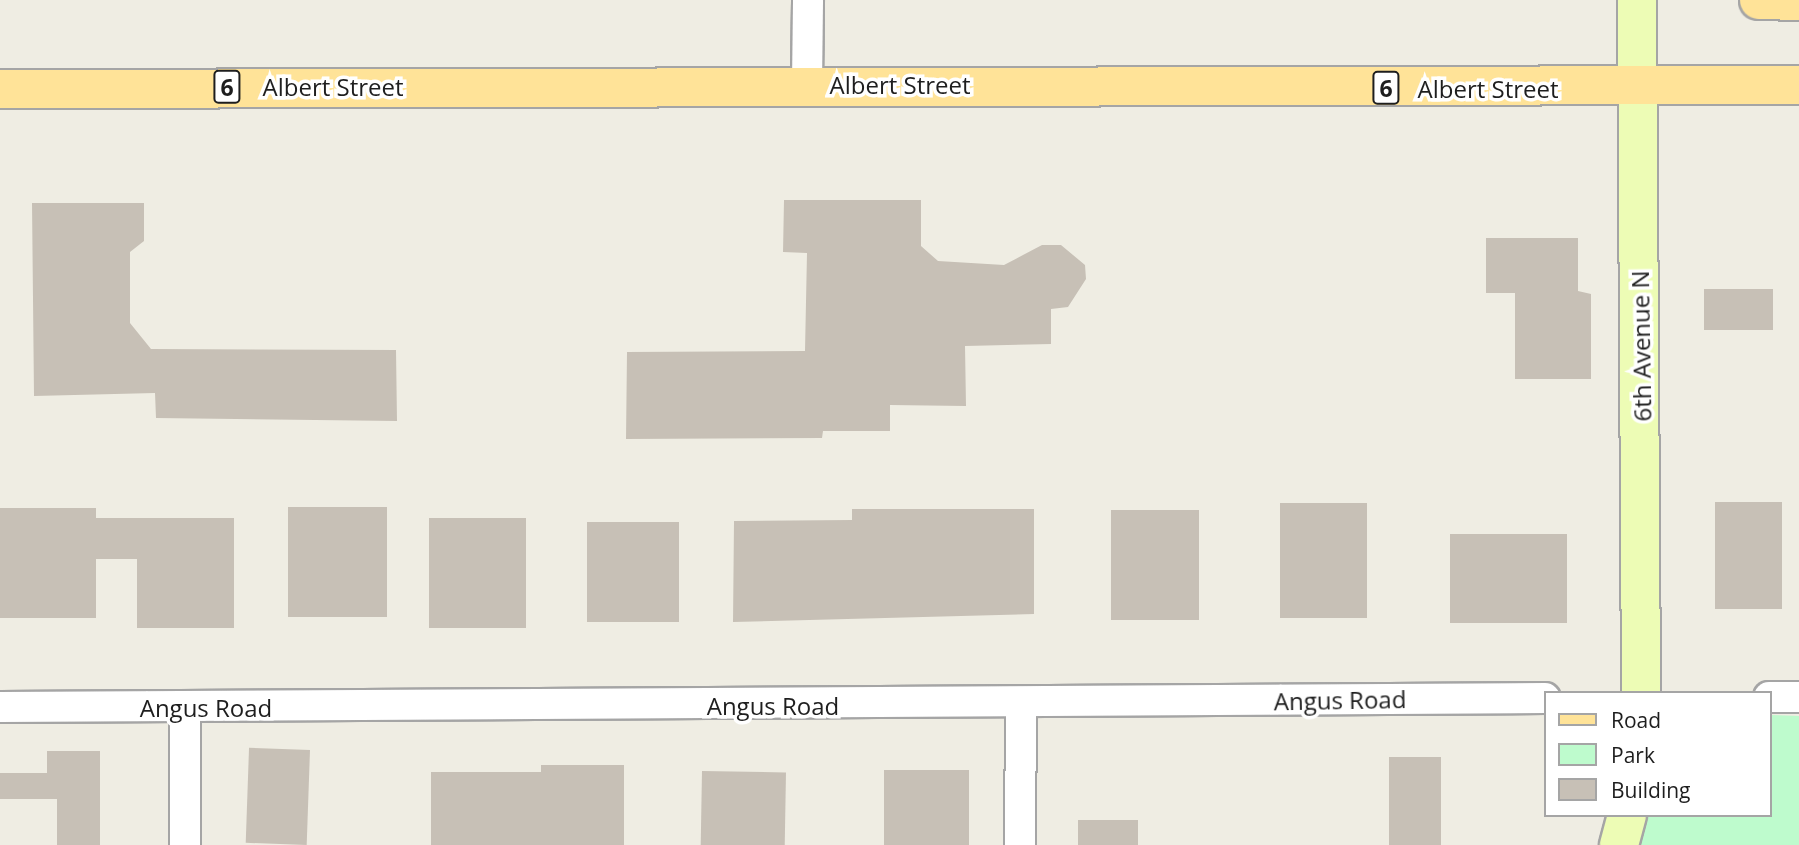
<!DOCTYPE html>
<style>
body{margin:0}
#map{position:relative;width:1799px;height:845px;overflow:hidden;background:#efede3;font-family:"Open Sans",sans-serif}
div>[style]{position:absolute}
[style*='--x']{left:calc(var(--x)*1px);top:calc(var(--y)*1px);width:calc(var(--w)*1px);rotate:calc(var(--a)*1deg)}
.park>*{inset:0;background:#befbcd}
.building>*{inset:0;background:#c7c0b6;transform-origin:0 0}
.roads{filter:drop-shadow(2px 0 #a5a5a5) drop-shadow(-2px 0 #a5a5a5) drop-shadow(0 2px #a5a5a5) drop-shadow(0 -2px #a5a5a5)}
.street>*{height:30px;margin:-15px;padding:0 15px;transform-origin:15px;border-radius:15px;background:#fff}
.secondary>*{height:38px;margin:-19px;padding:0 19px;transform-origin:19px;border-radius:19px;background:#edfcb5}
.primary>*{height:38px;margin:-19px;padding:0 19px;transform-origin:19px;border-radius:19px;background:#ffe398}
span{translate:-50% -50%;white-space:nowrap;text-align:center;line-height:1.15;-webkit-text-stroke:7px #fff;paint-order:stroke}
.shield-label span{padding:2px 5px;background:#fff;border:2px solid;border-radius:5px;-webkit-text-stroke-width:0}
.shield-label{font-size:23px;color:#1e1e1e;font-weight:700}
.street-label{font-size:24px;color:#1e1e1e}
.legend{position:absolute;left:1544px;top:691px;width:228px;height:126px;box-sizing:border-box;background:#fff;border:2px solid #a5a5a5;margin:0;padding:9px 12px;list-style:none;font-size:21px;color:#1e1e1e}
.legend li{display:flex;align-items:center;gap:14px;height:35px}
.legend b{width:35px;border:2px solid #a5a5a5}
</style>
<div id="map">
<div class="park">
<div style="clip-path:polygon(1769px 715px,1799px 716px,1799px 845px,1640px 845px,1646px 815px,1769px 815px)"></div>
</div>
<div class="building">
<div style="clip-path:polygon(784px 200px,921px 200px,921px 246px,938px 261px,1004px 265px,1042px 245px,1061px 245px,1085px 265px,1086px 279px,1068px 307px,1051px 309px,1051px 344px,965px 346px,966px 406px,890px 405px,890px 431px,823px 431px,822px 438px,626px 439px,627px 352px,805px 351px,807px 253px,783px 252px)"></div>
<div style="clip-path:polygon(32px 203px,144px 203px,144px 241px,130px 252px,130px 323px,151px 349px,396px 350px,397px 421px,156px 418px,155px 393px,34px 396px)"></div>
<div style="clip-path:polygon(1486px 238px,1578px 238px,1578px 291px,1591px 294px,1591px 379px,1515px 379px,1515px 293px,1486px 293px)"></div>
<div style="left:1704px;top:289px;width:69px;height:41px"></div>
<div style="left:1715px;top:502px;width:67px;height:107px"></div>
<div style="left:1280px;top:503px;width:87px;height:115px"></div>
<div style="left:288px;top:507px;width:99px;height:110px"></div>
<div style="clip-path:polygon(0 508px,96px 508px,96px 518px,234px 518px,234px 628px,137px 628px,137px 559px,96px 559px,96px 618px,0 618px)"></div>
<div style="clip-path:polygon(852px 509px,1034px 509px,1034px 614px,733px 622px,734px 521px,852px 520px)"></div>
<div style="left:1111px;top:510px;width:88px;height:110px"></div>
<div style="left:429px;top:518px;width:97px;height:110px"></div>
<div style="left:679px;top:522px;width:100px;height:92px;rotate:90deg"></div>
<div style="left:1450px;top:534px;width:117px;height:89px"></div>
<div style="left:310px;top:750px;width:95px;height:61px;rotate:92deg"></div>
<div style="clip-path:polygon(47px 751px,100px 751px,100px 845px,57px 845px,57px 799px,0 799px,0 773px,47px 773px)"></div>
<div style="left:1389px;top:757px;width:52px;height:88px"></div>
<div style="clip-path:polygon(541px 765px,624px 765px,624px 845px,431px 845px,431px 772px,541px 772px)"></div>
<div style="left:969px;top:770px;width:75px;height:85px;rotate:90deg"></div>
<div style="left:702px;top:771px;width:84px;height:74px;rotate:1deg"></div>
<div style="left:1078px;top:820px;width:60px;height:25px"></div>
</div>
<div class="roads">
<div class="street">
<div style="--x:807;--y:84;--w:84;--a:-89.3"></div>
<div style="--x:1769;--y:697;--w:30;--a:0"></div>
<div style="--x:0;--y:707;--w:1545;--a:-0.33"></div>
<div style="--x:185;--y:845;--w:136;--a:-90"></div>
<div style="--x:1020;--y:845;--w:140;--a:-89.6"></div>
</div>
<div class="secondary">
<div style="--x:1637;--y:0;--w:693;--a:89.67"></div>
<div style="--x:1619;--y:845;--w:31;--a:-75"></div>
</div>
<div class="primary">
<div style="--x:1759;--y:0;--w:40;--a:1.4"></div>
<div style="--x:0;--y:89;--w:1799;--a:-0.13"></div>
</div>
</div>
<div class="shield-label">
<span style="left:227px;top:87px">6</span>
<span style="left:1386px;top:88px">6</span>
</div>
<div class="street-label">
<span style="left:900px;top:85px">Albert Street</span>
<span style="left:333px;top:87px">Albert Street</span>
<span style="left:1488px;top:89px">Albert Street</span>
<span style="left:1641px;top:346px;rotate:-91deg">6th Avenue N</span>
<span style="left:1340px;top:700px;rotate:-1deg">Angus Road</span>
<span style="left:773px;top:706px">Angus Road</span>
<span style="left:206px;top:708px">Angus Road</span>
</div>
<ul class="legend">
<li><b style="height:9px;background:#ffe398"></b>Road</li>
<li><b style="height:19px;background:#befbcd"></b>Park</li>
<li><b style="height:19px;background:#c7c0b6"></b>Building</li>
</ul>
</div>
